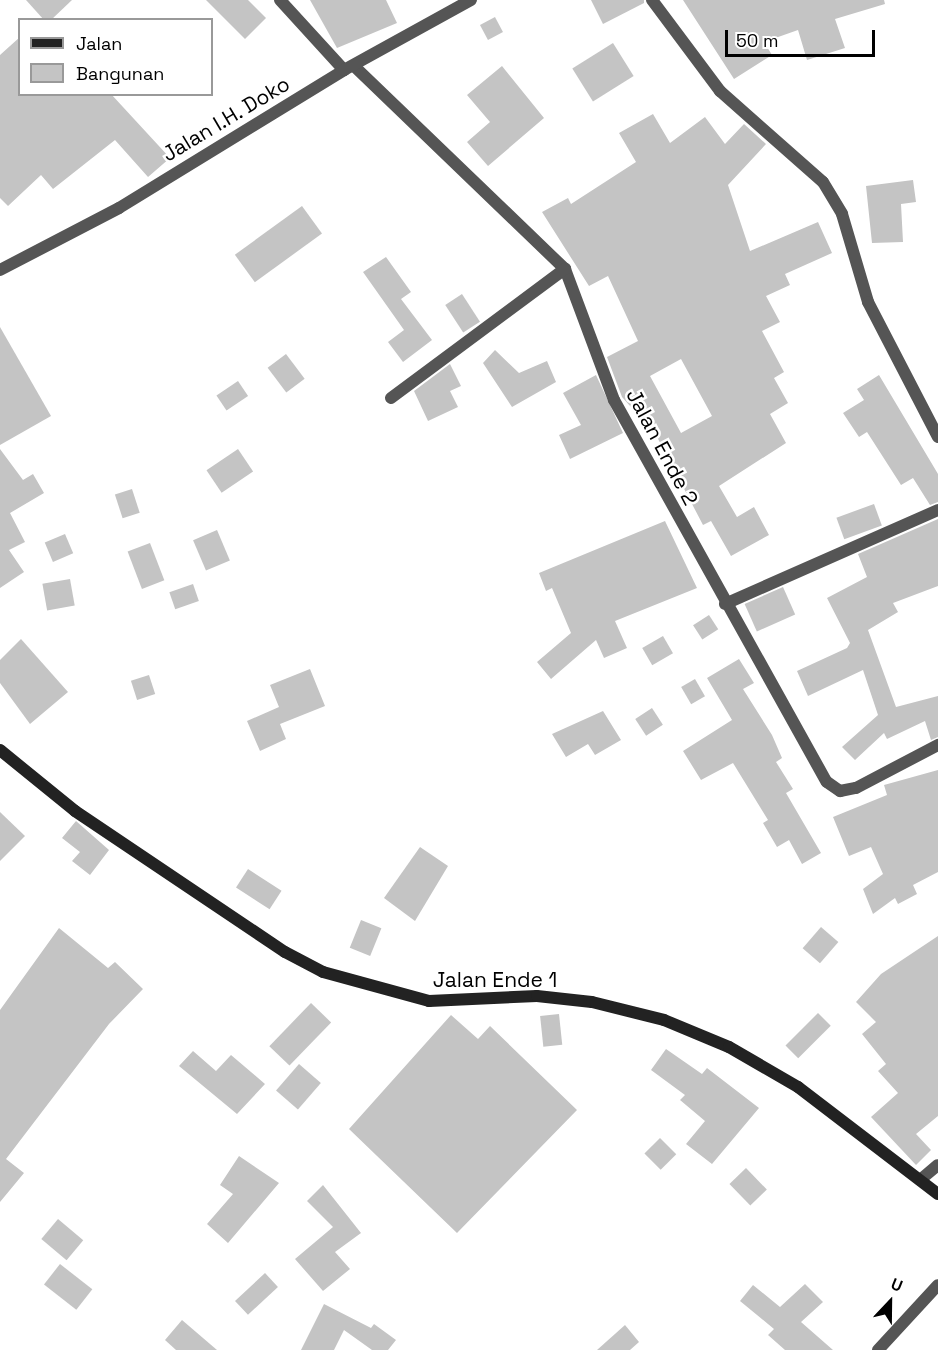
<!DOCTYPE html>
<style>
body{margin:0}
#map{position:relative;width:938px;height:1350px;overflow:hidden;background:#fff;font-family:"Space Grotesk",sans-serif}
div>[style]{position:absolute}
[style*='--x']{left:calc(var(--x)*1px);top:calc(var(--y)*1px);width:calc(var(--w)*1px);rotate:calc(var(--a)*1deg)}
.building>*{inset:0;background:#c4c4c4;transform-origin:0 0}
.street>*{height:12px;margin:-6px;padding:0 6px;transform-origin:6px;border-radius:6px;background:#555}
.secondary>*{height:12px;margin:-6px;padding:0 6px;transform-origin:6px;border-radius:6px;background:#222}
span{translate:-50% -50%;white-space:nowrap;text-align:center;line-height:1.15;-webkit-text-stroke:5px #fff;paint-order:stroke}
.street-label{font-size:21px;color:#000}
.legend{position:absolute;left:18px;top:18px;width:195px;height:78px;box-sizing:border-box;background:#fff;border:2px solid #999;margin:0;padding:8px 10px;list-style:none;font-size:18px;color:#000}
.legend li{display:flex;align-items:center;gap:12px;height:30px}
.legend b{width:30px;border:2px solid #999}
.north{position:absolute;left:860px;top:1272px;width:60px;height:60px;-webkit-text-stroke:4px #fff;paint-order:stroke;rotate:22deg;font-size:16px;font-weight:700;line-height:24px;text-align:center;color:#000}
.north::after{content:'';display:block;margin:auto;width:21px;height:27px;background:#000;clip-path:polygon(50% 0,100% 100%,50% 72%,0 100%)}
.scale{position:absolute;left:725px;top:30px;width:150px;height:27px;box-sizing:border-box;border:3px solid #000;border-top:0;padding-left:8px;font-size:18px;line-height:21px;white-space:nowrap;color:#000;-webkit-text-stroke:4px #fff;paint-order:stroke}
</style>
<div id="map">
<div class="building">
<div style="clip-path:polygon(26px 0,72px 0,51px 20px,44px 20px)"></div>
<div style="clip-path:polygon(206px 0,248px 0,266px 18px,245px 39px)"></div>
<div style="clip-path:polygon(310px 0,386px 0,397px 23px,337px 48px)"></div>
<div style="clip-path:polygon(591px 0,644px 0,644px 3px,603px 24px)"></div>
<div style="clip-path:polygon(683px 0,884px 0,885px 4px,835px 19px,845px 48px,807px 60px,798px 30px,764px 42px,772px 55px,734px 79px)"></div>
<div style="left:495px;top:17px;width:17px;height:17px;rotate:62deg"></div>
<div style="clip-path:polygon(20px 37px,20px 94px,111px 94px,170px 158px,148px 177px,115px 140px,53px 189px,41px 175px,8px 206px,0 198px,0 55px)"></div>
<div style="left:613px;top:43px;width:39px;height:48px;rotate:58deg"></div>
<div style="clip-path:polygon(502px 66px,544px 118px,488px 166px,467px 142px,490px 122px,467px 95px)"></div>
<div style="clip-path:polygon(evenodd,653px 114px,670px 143px,705px 117px,725px 144px,744px 124px,766px 144px,728px 185px,750px 251px,818px 222px,832px 253px,785px 274px,790px 285px,766px 296px,780px 322px,762px 331px,784px 372px,774px 378px,788px 403px,770px 414px,786px 443px,719px 486px,737px 517px,754px 507px,769px 535px,731px 556px,711px 521px,703px 525px,656px 435px,622px 397px,607px 357px,638px 341px,608px 276px,589px 286px,542px 212px,568px 198px,571px 204px,636px 162px,619px 133px,653px 114px,681px 359px,712px 416px,681px 433px,650px 376px,681px 359px)"></div>
<div style="clip-path:polygon(913px 180px,916px 202px,901px 204px,903px 242px,872px 243px,866px 186px)"></div>
<div style="left:302px;top:206px;width:34px;height:83px;rotate:54deg"></div>
<div style="clip-path:polygon(386px 257px,411px 292px,401px 299px,432px 340px,403px 362px,388px 342px,404px 330px,363px 272px)"></div>
<div style="left:462px;top:294px;width:33px;height:20px;rotate:57deg"></div>
<div style="clip-path:polygon(0 327px,51px 416px,0 445px)"></div>
<div style="clip-path:polygon(495px 350px,519px 373px,547px 361px,556px 382px,512px 407px,483px 363px)"></div>
<div style="left:286px;top:354px;width:31px;height:23px;rotate:53deg"></div>
<div style="clip-path:polygon(450px 364px,461px 386px,450px 391px,458px 407px,428px 421px,414px 391px)"></div>
<div style="clip-path:polygon(596px 375px,623px 433px,570px 459px,559px 435px,581px 425px,563px 393px)"></div>
<div style="clip-path:polygon(879px 375px,938px 474px,938px 502px,930px 505px,913px 478px,901px 485px,867px 432px,859px 437px,843px 413px,864px 400px,857px 389px)"></div>
<div style="left:238px;top:381px;width:18px;height:26px;rotate:56deg"></div>
<div style="clip-path:polygon(0 449px,23px 480px,33px 474px,44px 493px,10px 513px,25px 542px,9px 550px,24px 572px,0 588px)"></div>
<div style="left:238px;top:449px;width:27px;height:38px;rotate:56deg"></div>
<div style="left:132px;top:489px;width:25px;height:18px;rotate:72deg"></div>
<div style="left:874px;top:504px;width:23px;height:40px;rotate:70deg"></div>
<div style="clip-path:polygon(938px 519px,938px 586px,893px 603px,898px 612px,868px 630px,896px 707px,938px 696px,938px 737px,931px 740px,925px 721px,887px 739px,884px 733px,855px 760px,842px 747px,878px 715px,863px 670px,808px 696px,797px 671px,847px 648px,850px 643px,827px 598px,867px 577px,858px 554px)"></div>
<div style="clip-path:polygon(665px 521px,697px 588px,615px 621px,627px 648px,604px 658px,596px 640px,551px 679px,537px 662px,571px 633px,552px 588px,546px 591px,539px 573px)"></div>
<div style="left:217px;top:530px;width:33px;height:26px;rotate:67deg"></div>
<div style="left:65px;top:534px;width:21px;height:22px;rotate:67deg"></div>
<div style="left:150px;top:543px;width:40px;height:24px;rotate:69deg"></div>
<div style="left:70px;top:579px;width:27px;height:28px;rotate:80deg"></div>
<div style="left:193px;top:584px;width:18px;height:25px;rotate:71deg"></div>
<div style="left:783px;top:587px;width:30px;height:42px;rotate:66deg"></div>
<div style="left:709px;top:615px;width:17px;height:19px;rotate:57deg"></div>
<div style="left:663px;top:636px;width:20px;height:24px;rotate:60deg"></div>
<div style="clip-path:polygon(21px 639px,68px 692px,30px 724px,0 683px,0 660px)"></div>
<div style="clip-path:polygon(739px 659px,754px 683px,743px 689px,772px 735px,782px 758px,776px 762px,793px 789px,786px 793px,821px 853px,802px 864px,789px 840px,777px 847px,763px 823px,768px 820px,733px 763px,701px 780px,683px 751px,732px 720px,707px 678px)"></div>
<div style="clip-path:polygon(310px 669px,325px 706px,280px 724px,286px 739px,260px 751px,247px 721px,279px 707px,270px 685px)"></div>
<div style="left:149px;top:675px;width:20px;height:19px;rotate:72deg"></div>
<div style="left:695px;top:679px;width:20px;height:16px;rotate:60deg"></div>
<div style="left:652px;top:708px;width:20px;height:20px;rotate:57deg"></div>
<div style="clip-path:polygon(603px 711px,621px 740px,595px 755px,588px 744px,566px 757px,552px 734px)"></div>
<div style="clip-path:polygon(938px 770px,938px 872px,913px 885px,917px 894px,898px 904px,895px 898px,873px 914px,863px 889px,883px 874px,871px 847px,849px 856px,833px 817px,887px 795px,884px 785px)"></div>
<div style="clip-path:polygon(0 812px,25px 836px,0 861px)"></div>
<div style="clip-path:polygon(76px 821px,109px 850px,90px 875px,72px 861px,80px 852px,62px 838px)"></div>
<div style="clip-path:polygon(420px 847px,448px 866px,415px 921px,384px 898px)"></div>
<div style="left:248px;top:869px;width:40px;height:22px;rotate:33deg"></div>
<div style="left:361px;top:920px;width:22px;height:30px;rotate:22deg"></div>
<div style="left:821px;top:927px;width:23px;height:28px;rotate:41deg"></div>
<div style="clip-path:polygon(59px 928px,108px 968px,115px 962px,143px 989px,109px 1024px,6px 1159px,24px 1173px,0 1202px,0 1010px)"></div>
<div style="clip-path:polygon(938px 936px,938px 1116px,916px 1134px,931px 1150px,916px 1165px,871px 1117px,898px 1093px,878px 1071px,886px 1064px,862px 1034px,876px 1022px,856px 1002px,881px 974px)"></div>
<div style="left:311px;top:1003px;width:28px;height:60px;rotate:44deg"></div>
<div style="left:818px;top:1013px;width:18px;height:46px;rotate:45deg"></div>
<div style="left:559px;top:1014px;width:31px;height:19px;rotate:84deg"></div>
<div style="clip-path:polygon(451px 1015px,478px 1039px,490px 1026px,577px 1110px,457px 1233px,349px 1129px)"></div>
<div style="clip-path:polygon(666px 1049px,702px 1074px,707px 1068px,759px 1108px,712px 1164px,686px 1144px,705px 1121px,680px 1100px,685px 1095px,651px 1070px)"></div>
<div style="clip-path:polygon(193px 1051px,216px 1071px,231px 1055px,265px 1084px,237px 1114px,179px 1066px)"></div>
<div style="left:299px;top:1064px;width:29px;height:35px;rotate:41deg"></div>
<div style="left:660px;top:1138px;width:23px;height:22px;rotate:45deg"></div>
<div style="clip-path:polygon(239px 1156px,279px 1183px,228px 1243px,207px 1224px,233px 1194px,220px 1185px)"></div>
<div style="left:746px;top:1168px;width:30px;height:23px;rotate:46deg"></div>
<div style="clip-path:polygon(323px 1185px,361px 1233px,335px 1252px,350px 1269px,323px 1291px,295px 1259px,333px 1227px,307px 1201px)"></div>
<div style="left:58px;top:1219px;width:33px;height:26px;rotate:40deg"></div>
<div style="left:60px;top:1264px;width:41px;height:26px;rotate:38deg"></div>
<div style="left:265px;top:1273px;width:19px;height:41px;rotate:47deg"></div>
<div style="clip-path:polygon(805px 1284px,823px 1302px,801px 1322px,833px 1350px,785px 1350px,768px 1335px,774px 1329px,740px 1301px,753px 1285px,780px 1307px)"></div>
<div style="clip-path:polygon(324px 1304px,371px 1328px,374px 1324px,396px 1340px,388px 1350px,372px 1350px,344px 1330px,334px 1350px,301px 1350px)"></div>
<div style="clip-path:polygon(182px 1320px,217px 1350px,176px 1350px,165px 1340px)"></div>
<div style="clip-path:polygon(625px 1325px,639px 1342px,630px 1350px,597px 1350px)"></div>
</div>
<div class="street">
<div style="--x:280;--y:0;--w:95;--a:47.6"></div>
<div style="--x:652;--y:0;--w:114;--a:53.2"></div>
<div style="--x:720;--y:91;--w:137;--a:41.5"></div>
<div style="--x:823;--y:182;--w:37;--a:59"></div>
<div style="--x:842;--y:214;--w:92;--a:73.5"></div>
<div style="--x:868;--y:302;--w:152;--a:62.6"></div>
<div style="--x:354;--y:66;--w:293;--a:43.9"></div>
<div style="--x:565;--y:269;--w:140;--a:69.5"></div>
<div style="--x:614;--y:400;--w:437;--a:60.9"></div>
<div style="--x:827;--y:782;--w:16;--a:35"></div>
<div style="--x:840;--y:791;--w:16;--a:-11"></div>
<div style="--x:856;--y:788;--w:93;--a:-27.7"></div>
<div style="--x:0;--y:270;--w:134;--a:-27.5"></div>
<div style="--x:119;--y:208;--w:264;--a:-31.5"></div>
<div style="--x:344;--y:70;--w:145;--a:-28.9"></div>
<div style="--x:391;--y:398;--w:217;--a:-36.6"></div>
<div style="--x:725;--y:604;--w:233;--a:-23.8"></div>
<div style="--x:920;--y:1180;--w:23;--a:-40"></div>
<div style="--x:878;--y:1350;--w:88;--a:-47.3"></div>
</div>
<div class="secondary">
<div style="--x:0;--y:750;--w:97;--a:39.1"></div>
<div style="--x:75;--y:811;--w:253;--a:33.9"></div>
<div style="--x:285;--y:952;--w:43;--a:27.8"></div>
<div style="--x:323;--y:972;--w:110;--a:15.3"></div>
<div style="--x:429;--y:1001;--w:108;--a:-2.7"></div>
<div style="--x:537;--y:996;--w:55;--a:6.2"></div>
<div style="--x:592;--y:1002;--w:74;--a:14"></div>
<div style="--x:664;--y:1020;--w:70;--a:22.6"></div>
<div style="--x:729;--y:1047;--w:80;--a:30.1"></div>
<div style="--x:798;--y:1087;--w:176;--a:37.4"></div>
</div>
<div class="street-label">
<span style="left:226px;top:119px;rotate:-31deg">Jalan I.H. Doko</span>
<span style="left:662px;top:447px;rotate:62deg">Jalan Ende 2</span>
<span style="left:495px;top:980px">Jalan Ende 1</span>
</div>
<ul class="legend">
<li><b style="height:8px;background:#222"></b>Jalan</li>
<li><b style="height:16px;background:#c4c4c4"></b>Bangunan</li>
</ul>
<div class="north">U</div>
<div class="scale">50 m</div>
</div>
